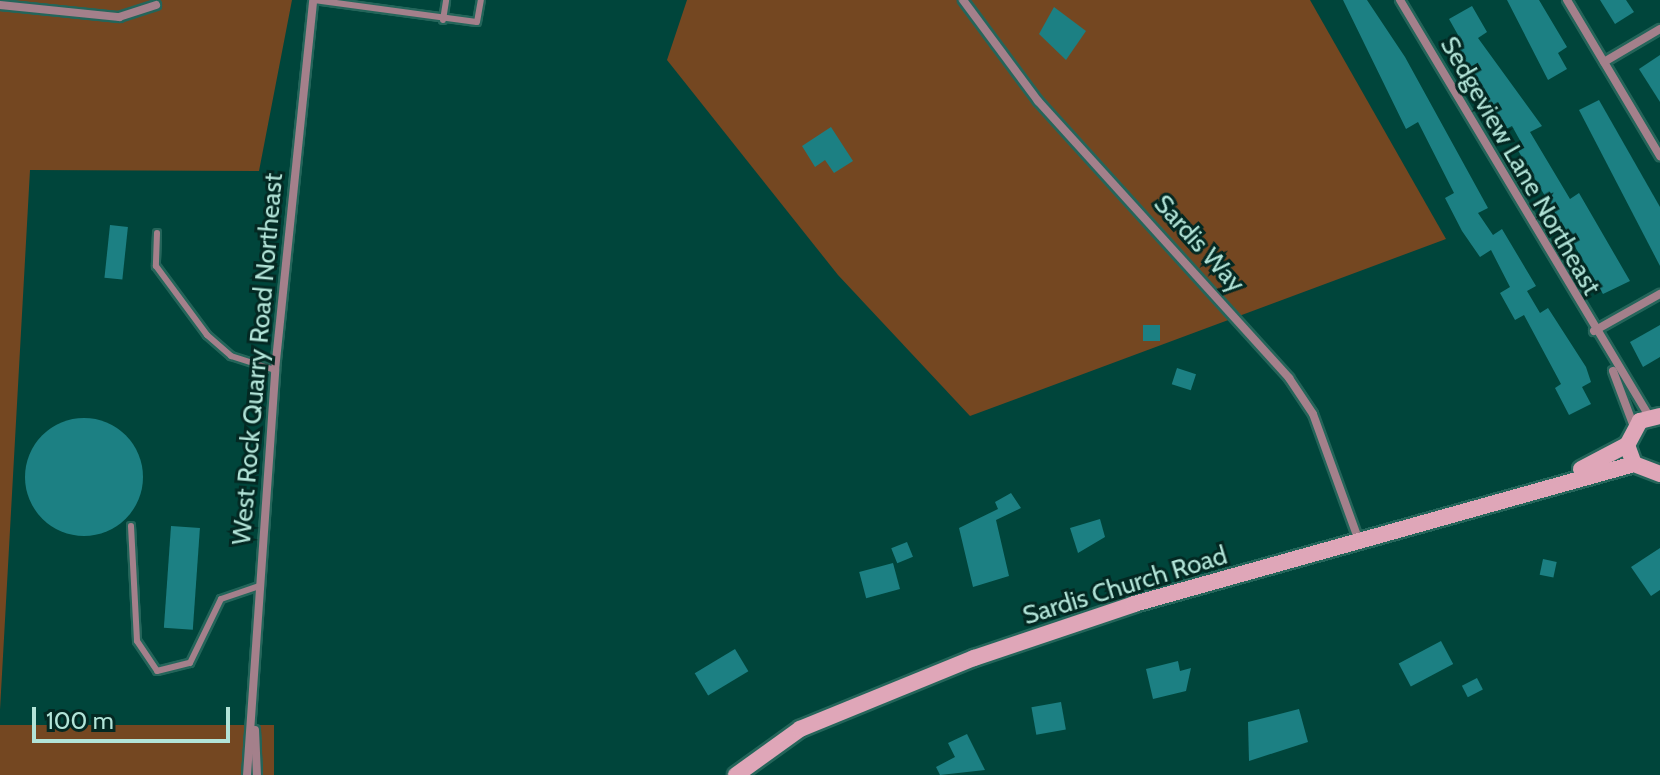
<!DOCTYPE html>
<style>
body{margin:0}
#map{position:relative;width:1660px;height:775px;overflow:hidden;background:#00453b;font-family:Cabin,sans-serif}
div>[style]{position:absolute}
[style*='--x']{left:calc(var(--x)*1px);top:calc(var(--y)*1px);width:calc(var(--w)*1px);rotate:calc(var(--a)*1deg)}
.green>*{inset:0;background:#744721;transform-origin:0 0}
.building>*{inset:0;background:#1c8083;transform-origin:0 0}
.round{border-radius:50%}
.roads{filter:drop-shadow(2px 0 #24655a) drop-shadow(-2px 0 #24655a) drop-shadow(0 2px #24655a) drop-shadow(0 -2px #24655a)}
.lane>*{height:6px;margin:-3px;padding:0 3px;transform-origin:3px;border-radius:3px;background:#a4808b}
.street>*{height:8px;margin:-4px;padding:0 4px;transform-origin:4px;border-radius:4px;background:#a4808b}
.secondary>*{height:16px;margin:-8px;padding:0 8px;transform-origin:8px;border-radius:8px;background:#dfa6b8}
span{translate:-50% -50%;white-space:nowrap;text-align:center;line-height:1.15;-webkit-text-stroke:6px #032822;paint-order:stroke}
.street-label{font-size:26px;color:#b2e4d8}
.scale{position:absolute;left:32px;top:707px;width:198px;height:36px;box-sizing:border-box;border:4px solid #b2e4d8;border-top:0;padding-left:10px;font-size:24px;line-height:28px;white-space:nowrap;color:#b2e4d8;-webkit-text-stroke:6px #032822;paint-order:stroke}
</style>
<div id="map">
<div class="green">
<div style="clip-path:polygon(0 0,292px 0,259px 171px,30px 170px,0 710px)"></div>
<div style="clip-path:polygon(687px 0,1310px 0,1446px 239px,970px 416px,838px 275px,667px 60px)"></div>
<div style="left:0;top:725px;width:274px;height:50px"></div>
</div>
<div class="building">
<div style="clip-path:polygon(1343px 0,1367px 0,1405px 57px,1488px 208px,1478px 213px,1493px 235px,1502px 229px,1536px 286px,1527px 291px,1540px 313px,1548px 308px,1586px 367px,1591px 382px,1582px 387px,1591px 404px,1569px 415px,1555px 388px,1561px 384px,1524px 315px,1515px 320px,1500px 293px,1510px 287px,1491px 250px,1480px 257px,1462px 231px,1445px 198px,1454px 193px,1418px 122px,1406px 129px)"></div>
<div style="clip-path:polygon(1507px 0,1539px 0,1567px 47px,1558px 53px,1567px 69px,1548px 80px)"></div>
<div style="clip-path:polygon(1600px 0,1626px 0,1634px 12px,1615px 24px)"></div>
<div style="clip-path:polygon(1472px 6px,1487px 32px,1478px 38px,1542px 126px,1530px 132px,1570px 199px,1579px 193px,1630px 281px,1603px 294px,1516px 147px,1522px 144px,1512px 126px,1504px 130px,1452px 39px,1458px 35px,1449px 19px)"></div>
<div style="clip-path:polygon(1054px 7px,1086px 31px,1066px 60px,1039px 34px)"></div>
<div style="clip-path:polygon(1660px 55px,1660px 102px,1639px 69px)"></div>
<div style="clip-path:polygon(1599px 100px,1660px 207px,1660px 266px,1579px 110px)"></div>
<div style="clip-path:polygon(831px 127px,853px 161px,834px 173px,825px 160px,815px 167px,802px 146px)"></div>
<div style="left:110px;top:225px;width:18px;height:53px;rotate:6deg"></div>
<div style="left:1143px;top:325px;width:17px;height:16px"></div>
<div style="clip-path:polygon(1660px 325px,1660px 357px,1643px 367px,1630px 342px)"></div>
<div style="left:1177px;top:368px;width:20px;height:17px;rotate:18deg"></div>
<div class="round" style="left:25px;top:418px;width:118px;height:118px"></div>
<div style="clip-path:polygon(1011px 493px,1021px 508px,996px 520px,1009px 576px,973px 587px,959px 528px,998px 509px,995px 502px)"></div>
<div style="clip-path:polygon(1100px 519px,1105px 537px,1078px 553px,1070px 528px)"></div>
<div style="left:171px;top:526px;width:29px;height:102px;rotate:4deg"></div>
<div style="left:907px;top:542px;width:16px;height:17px;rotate:68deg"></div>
<div style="clip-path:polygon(1660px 548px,1660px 590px,1651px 596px,1631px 567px)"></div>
<div style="left:1543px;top:559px;width:14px;height:16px;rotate:12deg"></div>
<div style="left:893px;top:563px;width:27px;height:35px;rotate:75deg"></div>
<div style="left:1441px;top:641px;width:26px;height:48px;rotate:62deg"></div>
<div style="left:735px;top:649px;width:26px;height:47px;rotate:59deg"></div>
<div style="clip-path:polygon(1178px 661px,1180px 671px,1191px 668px,1186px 691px,1153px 699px,1146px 669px)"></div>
<div style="left:1477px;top:678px;width:13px;height:17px;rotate:63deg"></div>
<div style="left:1061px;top:702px;width:28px;height:30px;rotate:80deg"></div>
<div style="clip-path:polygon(1299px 709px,1308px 742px,1249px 761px,1248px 722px)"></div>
<div style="clip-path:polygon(967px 734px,985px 770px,940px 775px,936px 767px,955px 757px,948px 743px)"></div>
</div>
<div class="roads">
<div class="lane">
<div style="--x:314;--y:0;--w:164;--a:7.7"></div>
<div style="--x:477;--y:22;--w:22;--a:-80"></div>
<div style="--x:443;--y:20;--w:20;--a:-81"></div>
<div style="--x:157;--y:233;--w:33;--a:92"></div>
<div style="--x:156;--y:266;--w:86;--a:53.5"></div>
<div style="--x:207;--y:335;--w:32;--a:41"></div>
<div style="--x:231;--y:356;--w:46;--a:17.7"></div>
<div style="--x:131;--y:526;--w:115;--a:87"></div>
<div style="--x:137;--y:641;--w:36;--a:56"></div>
<div style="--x:157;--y:671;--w:34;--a:-14"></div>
<div style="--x:190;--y:663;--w:71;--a:-64.2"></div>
<div style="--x:221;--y:599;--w:40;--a:-18.9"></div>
</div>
<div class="street">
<div style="--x:963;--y:0;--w:126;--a:53.4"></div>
<div style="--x:1038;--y:101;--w:374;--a:47.8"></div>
<div style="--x:1289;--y:378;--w:43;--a:56.3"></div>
<div style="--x:1313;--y:414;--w:135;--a:70.1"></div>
<div style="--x:1400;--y:0;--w:486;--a:59.1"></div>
<div style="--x:1567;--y:0;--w:182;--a:59.2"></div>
<div style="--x:0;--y:5;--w:120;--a:5.8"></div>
<div style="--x:119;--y:17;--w:39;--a:-18"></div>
<div style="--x:1604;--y:62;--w:65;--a:-30.5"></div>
<div style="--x:1594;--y:331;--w:76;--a:-29.3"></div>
<div style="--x:1613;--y:371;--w:60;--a:69.4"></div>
<div style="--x:255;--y:730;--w:45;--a:87.5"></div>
<div style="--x:247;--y:775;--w:406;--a:-86"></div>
<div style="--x:275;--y:370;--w:372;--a:-84.1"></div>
</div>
<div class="secondary">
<div style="--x:1660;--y:416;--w:21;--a:166"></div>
<div style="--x:1640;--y:421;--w:27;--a:118"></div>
<div style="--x:1627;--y:445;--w:20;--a:70"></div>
<div style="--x:1634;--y:464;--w:28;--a:21"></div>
<div style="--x:1581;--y:469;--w:52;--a:-27.6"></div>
<div style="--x:736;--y:775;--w:79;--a:-35.7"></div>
<div style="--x:800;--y:729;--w:188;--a:-22.2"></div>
<div style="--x:974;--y:658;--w:169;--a:-18.6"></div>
<div style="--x:1134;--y:604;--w:519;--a:-15.64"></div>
</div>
</div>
<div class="street-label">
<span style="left:1520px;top:166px;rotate:60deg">Sedgeview Lane Northeast</span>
<span style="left:1199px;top:244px;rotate:48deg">Sardis Way</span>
<span style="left:258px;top:359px;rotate:-85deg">West Rock Quarry Road Northeast</span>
<span style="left:1125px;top:586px;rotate:-17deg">Sardis Church Road</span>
</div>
<div class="scale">100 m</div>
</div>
